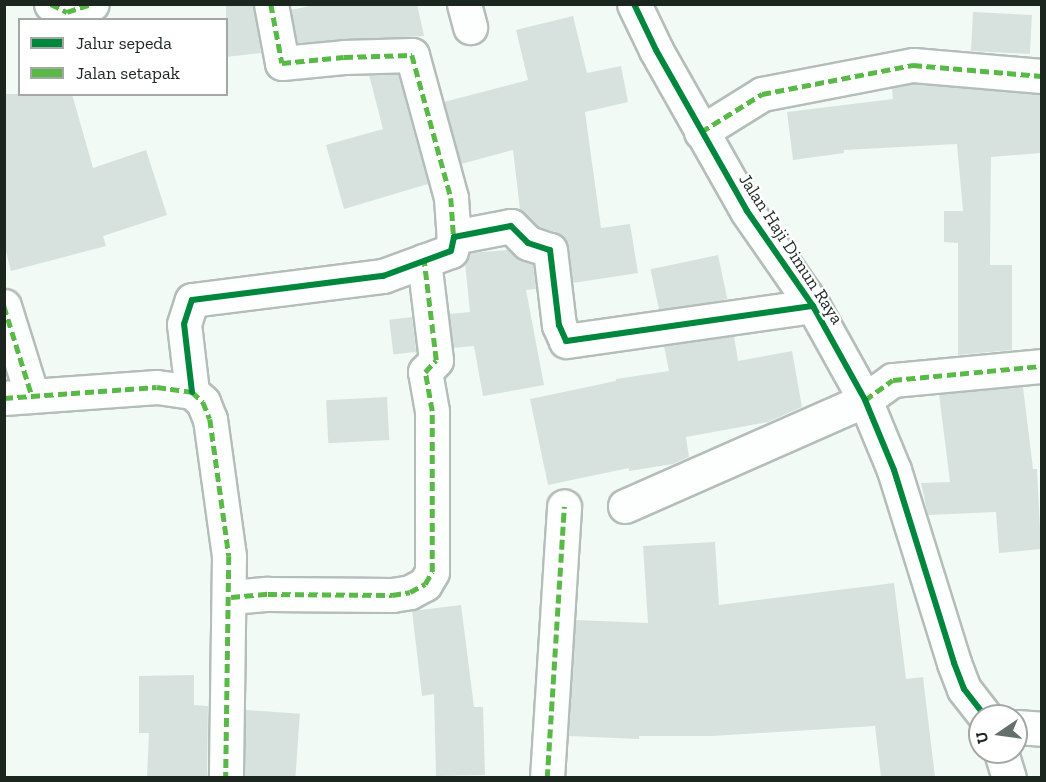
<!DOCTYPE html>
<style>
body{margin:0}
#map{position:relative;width:1046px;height:782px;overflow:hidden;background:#f1faf5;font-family:"Zilla Slab",serif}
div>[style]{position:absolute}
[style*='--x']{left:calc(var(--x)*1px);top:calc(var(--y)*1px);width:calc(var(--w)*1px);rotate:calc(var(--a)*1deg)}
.building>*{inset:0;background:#d7e2df;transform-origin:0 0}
.roads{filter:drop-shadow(2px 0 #b4beb8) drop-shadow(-2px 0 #b4beb8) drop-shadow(0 2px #b4beb8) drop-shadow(0 -2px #b4beb8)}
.minor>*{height:33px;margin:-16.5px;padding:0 16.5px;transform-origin:16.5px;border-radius:16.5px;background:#fdfefe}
.quiet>*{height:4.5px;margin-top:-2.25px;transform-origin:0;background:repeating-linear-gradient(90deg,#58b947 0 9px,transparent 0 13.5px)}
.cycleway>*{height:6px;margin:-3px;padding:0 3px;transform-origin:3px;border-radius:3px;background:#00873e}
span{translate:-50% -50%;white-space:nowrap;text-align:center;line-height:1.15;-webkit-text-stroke:4.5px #fff;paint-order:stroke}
.street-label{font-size:18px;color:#1b261f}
.frame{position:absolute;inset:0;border:6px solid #1b261f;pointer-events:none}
.legend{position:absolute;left:18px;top:18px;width:210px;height:78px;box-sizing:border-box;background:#fff;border:2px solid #a4a8a5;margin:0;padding:8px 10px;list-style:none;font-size:18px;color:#1b261f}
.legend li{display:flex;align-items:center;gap:12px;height:30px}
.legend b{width:30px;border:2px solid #a4a8a5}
.north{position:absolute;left:968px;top:704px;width:60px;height:60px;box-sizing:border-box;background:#fff;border:2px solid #a4a8a5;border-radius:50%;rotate:257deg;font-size:16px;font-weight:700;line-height:24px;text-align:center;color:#1b261f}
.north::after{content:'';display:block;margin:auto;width:21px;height:27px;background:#66706a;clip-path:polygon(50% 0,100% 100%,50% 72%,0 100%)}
</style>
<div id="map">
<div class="building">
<div style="clip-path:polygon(226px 4px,253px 4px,261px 53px,226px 57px)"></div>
<div style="clip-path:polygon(319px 4px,417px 4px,424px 36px,297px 43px,291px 10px)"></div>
<div style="left:973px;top:12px;width:59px;height:39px;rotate:3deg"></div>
<div style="clip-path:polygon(573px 16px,587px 73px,621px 66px,628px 102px,585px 112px,601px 228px,630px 224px,638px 273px,573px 283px,569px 248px,565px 239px,556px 232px,538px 227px,520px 210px,513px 150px,461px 164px,444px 102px,528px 80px,516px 30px)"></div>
<div style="clip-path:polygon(398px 74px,428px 184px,344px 209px,326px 145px,383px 129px,369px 75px)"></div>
<div style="clip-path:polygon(914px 84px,1041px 95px,1041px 153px,991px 157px,990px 265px,1012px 265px,1012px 350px,958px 355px,958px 243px,944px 242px,944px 211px,963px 211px,957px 144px,844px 150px,844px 153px,793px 160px,787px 112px,893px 99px,892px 88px)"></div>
<div style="clip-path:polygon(4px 94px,72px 94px,93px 168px,146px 150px,167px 215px,103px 236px,106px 246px,11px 271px,4px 244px)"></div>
<div style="clip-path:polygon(508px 250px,522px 261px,533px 264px,536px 289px,526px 290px,544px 385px,483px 396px,474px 346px,453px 348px,449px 314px,470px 312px,465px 263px,470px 253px)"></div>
<div style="left:718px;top:255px;width:45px;height:69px;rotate:78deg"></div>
<div style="left:412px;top:317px;width:35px;height:23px;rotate:83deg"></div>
<div style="clip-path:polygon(734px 336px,738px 361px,792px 351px,802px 407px,768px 422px,686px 437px,689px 457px,673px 464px,629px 471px,629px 468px,548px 485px,530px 399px,616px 381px,616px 379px,669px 371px,664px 346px)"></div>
<div style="clip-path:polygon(1023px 387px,1033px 469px,1037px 469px,1041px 549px,999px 553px,996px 512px,928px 515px,921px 483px,950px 482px,939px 394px)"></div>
<div style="left:387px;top:397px;width:43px;height:61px;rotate:87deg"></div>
<div style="clip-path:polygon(715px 542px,719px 605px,894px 583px,906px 679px,923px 677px,935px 777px,881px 777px,875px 726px,712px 736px,639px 736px,639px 739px,569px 736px,576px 620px,648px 623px,643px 546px)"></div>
<div style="clip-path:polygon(461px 605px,474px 707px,483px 707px,485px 775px,436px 776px,434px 694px,422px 696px,412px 611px)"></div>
<div style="clip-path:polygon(194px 675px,194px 705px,208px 706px,207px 777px,147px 777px,149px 733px,139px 733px,139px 676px)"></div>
<div style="left:246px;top:710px;width:54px;height:67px;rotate:4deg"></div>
</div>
<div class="roads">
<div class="minor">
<div style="--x:51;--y:4;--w:18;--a:27"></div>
<div style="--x:67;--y:12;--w:26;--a:-18"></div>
<div style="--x:271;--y:4;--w:60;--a:79.4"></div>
<div style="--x:282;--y:63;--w:62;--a:-5.5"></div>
<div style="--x:344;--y:57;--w:68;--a:-1.7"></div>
<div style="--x:412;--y:55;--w:148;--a:74.7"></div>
<div style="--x:451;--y:198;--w:39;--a:86"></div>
<div style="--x:464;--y:4;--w:24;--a:75"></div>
<div style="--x:634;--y:4;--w:51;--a:64.4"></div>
<div style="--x:656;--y:50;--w:185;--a:60.5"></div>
<div style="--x:747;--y:211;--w:116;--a:55.2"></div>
<div style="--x:813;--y:306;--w:107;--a:61"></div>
<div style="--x:865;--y:400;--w:76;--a:67.5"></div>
<div style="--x:894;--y:470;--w:202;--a:72.7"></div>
<div style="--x:954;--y:663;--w:28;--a:69"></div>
<div style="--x:964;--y:689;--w:34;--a:52"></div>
<div style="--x:701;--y:132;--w:72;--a:-31.9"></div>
<div style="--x:762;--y:94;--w:154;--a:-10.9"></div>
<div style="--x:913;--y:65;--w:129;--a:4.9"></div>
<div style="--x:4;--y:306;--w:94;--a:72.7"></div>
<div style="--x:192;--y:392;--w:68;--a:-96.7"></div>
<div style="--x:184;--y:324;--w:25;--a:-72"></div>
<div style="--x:192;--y:300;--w:193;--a:-7.2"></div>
<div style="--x:383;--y:276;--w:72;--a:-20.2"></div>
<div style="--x:451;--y:251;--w:14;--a:-78"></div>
<div style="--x:454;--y:237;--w:58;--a:-10.9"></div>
<div style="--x:511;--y:226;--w:24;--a:45"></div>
<div style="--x:528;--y:243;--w:23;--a:18"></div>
<div style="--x:550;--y:250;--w:76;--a:83.2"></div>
<div style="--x:559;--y:325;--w:17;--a:66"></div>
<div style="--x:566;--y:341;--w:249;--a:-8.1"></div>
<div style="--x:4;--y:398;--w:153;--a:-4.1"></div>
<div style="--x:157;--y:387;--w:35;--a:8"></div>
<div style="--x:192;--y:392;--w:15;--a:42"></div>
<div style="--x:203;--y:402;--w:18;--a:68"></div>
<div style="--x:210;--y:419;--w:138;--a:82.1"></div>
<div style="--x:229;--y:556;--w:222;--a:90.8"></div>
<div style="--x:625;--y:506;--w:262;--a:-23.8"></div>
<div style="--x:865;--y:400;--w:34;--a:-36"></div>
<div style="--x:893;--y:380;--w:150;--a:-5.4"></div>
<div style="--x:231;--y:597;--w:37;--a:-5"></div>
<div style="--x:268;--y:594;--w:124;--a:0.5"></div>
<div style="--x:392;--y:595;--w:18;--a:-9"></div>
<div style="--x:410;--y:592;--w:17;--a:-28"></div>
<div style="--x:425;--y:584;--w:14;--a:-60"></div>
<div style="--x:432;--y:572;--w:161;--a:-90"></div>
<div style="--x:432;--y:411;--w:40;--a:-100"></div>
<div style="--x:425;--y:372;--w:16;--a:-47"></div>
<div style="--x:436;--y:360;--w:100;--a:-96.9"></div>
<div style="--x:1016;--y:727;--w:26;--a:4"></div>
<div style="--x:1001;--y:752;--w:27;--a:73"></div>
<div style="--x:547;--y:778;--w:272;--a:-86.4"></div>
</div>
</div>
<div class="quiet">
<div style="--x:51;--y:4;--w:18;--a:27"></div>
<div style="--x:67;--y:12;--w:26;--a:-18"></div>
<div style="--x:271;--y:4;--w:60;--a:79.4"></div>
<div style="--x:282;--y:63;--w:62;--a:-5.5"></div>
<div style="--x:344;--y:57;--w:68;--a:-1.7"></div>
<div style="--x:412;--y:55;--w:148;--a:74.7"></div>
<div style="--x:451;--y:198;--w:39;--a:86"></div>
<div style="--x:701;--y:132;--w:72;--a:-31.9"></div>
<div style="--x:762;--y:94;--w:154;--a:-10.9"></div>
<div style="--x:913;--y:65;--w:129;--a:4.9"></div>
<div style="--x:4;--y:306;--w:94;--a:72.7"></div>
<div style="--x:4;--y:398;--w:153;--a:-4.1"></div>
<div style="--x:157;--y:387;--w:35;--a:8"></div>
<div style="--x:192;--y:392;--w:15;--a:42"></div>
<div style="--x:203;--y:402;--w:18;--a:68"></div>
<div style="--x:210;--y:419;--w:138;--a:82.1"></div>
<div style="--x:229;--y:556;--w:222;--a:90.8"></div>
<div style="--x:865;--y:400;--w:34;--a:-36"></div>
<div style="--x:893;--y:380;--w:150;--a:-5.4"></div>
<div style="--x:231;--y:597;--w:37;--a:-5"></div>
<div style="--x:268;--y:594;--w:124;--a:0.5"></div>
<div style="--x:392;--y:595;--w:18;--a:-9"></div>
<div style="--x:410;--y:592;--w:17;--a:-28"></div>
<div style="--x:425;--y:584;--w:14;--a:-60"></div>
<div style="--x:432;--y:572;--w:161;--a:-90"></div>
<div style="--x:432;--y:411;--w:40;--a:-100"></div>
<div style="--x:425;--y:372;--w:16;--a:-47"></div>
<div style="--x:436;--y:360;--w:100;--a:-96.9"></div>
<div style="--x:547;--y:778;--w:272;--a:-86.4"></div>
</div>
<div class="cycleway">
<div style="--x:634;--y:4;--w:51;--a:64.4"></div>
<div style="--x:656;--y:50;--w:185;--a:60.5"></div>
<div style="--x:747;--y:211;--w:116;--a:55.2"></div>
<div style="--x:813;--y:306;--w:107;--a:61"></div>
<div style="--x:865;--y:400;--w:76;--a:67.5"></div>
<div style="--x:894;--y:470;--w:202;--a:72.7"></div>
<div style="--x:954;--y:663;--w:28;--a:69"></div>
<div style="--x:964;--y:689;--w:34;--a:52"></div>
<div style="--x:192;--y:392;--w:68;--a:-96.7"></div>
<div style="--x:184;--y:324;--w:25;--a:-72"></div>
<div style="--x:192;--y:300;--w:193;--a:-7.2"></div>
<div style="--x:383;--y:276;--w:72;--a:-20.2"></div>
<div style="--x:451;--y:251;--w:14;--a:-78"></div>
<div style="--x:454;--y:237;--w:58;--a:-10.9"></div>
<div style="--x:511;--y:226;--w:24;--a:45"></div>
<div style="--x:528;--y:243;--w:23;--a:18"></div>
<div style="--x:550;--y:250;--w:76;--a:83.2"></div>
<div style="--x:559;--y:325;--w:17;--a:66"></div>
<div style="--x:566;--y:341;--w:249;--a:-8.1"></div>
</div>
<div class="street-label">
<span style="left:791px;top:249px;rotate:57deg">Jalan Haji Dimun Raya</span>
</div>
<div class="frame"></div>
<ul class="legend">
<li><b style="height:8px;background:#00873e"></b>Jalur sepeda</li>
<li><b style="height:8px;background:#58b947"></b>Jalan setapak</li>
</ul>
<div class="north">U</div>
</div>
